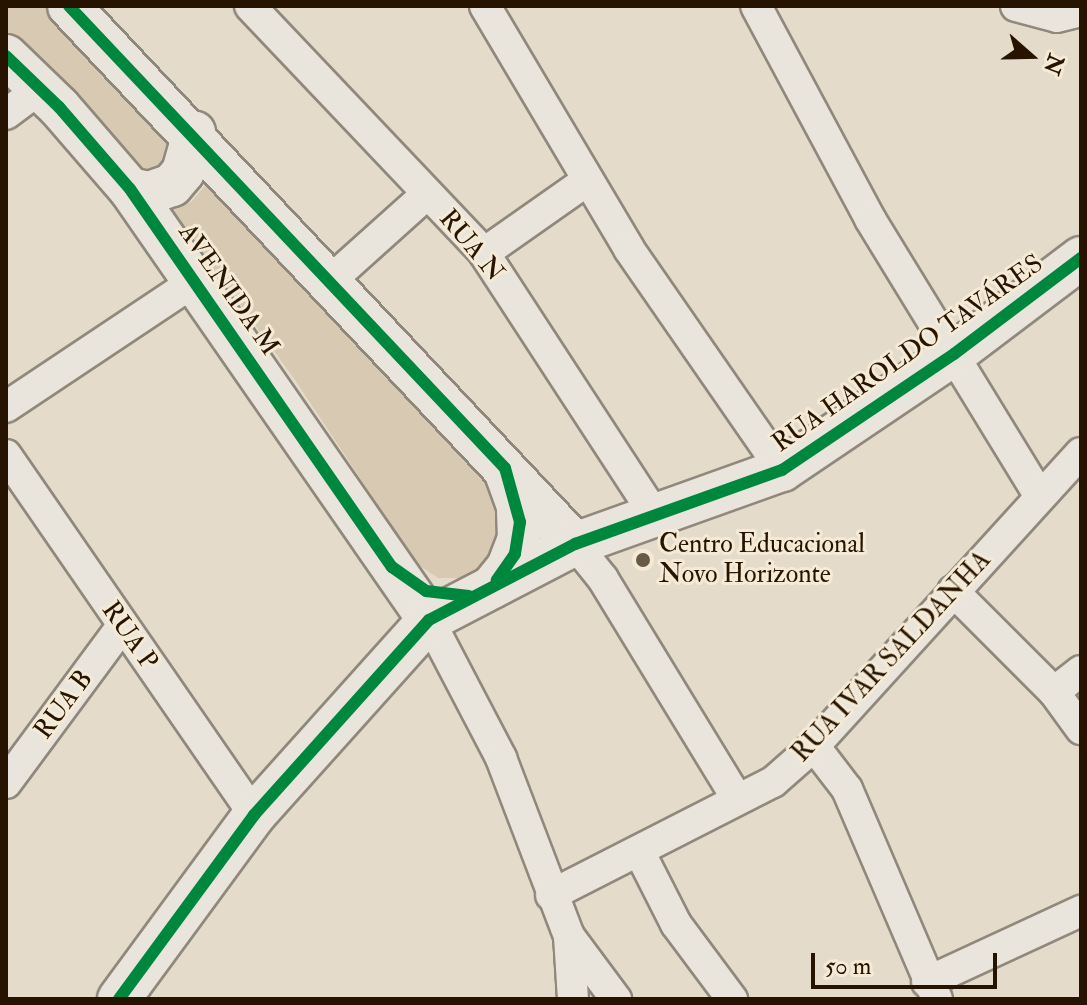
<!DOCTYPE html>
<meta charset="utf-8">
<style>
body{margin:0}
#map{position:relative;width:1087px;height:1005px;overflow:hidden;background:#e5dbca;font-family:"IM FELL Double Pica",serif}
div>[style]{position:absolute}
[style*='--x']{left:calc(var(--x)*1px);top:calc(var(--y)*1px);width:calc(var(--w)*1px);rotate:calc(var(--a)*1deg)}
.green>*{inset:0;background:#d8cab2}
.roads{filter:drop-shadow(2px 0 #90887c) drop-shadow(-2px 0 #90887c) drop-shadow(0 2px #90887c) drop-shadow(0 -2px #90887c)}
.street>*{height:30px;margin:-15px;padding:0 15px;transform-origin:15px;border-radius:15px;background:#eae5dc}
.secondary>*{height:42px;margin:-21px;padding:0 21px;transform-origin:21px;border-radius:21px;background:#eae5dc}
.cycleway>*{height:12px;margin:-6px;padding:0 6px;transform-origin:6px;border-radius:6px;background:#00873e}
.dots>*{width:22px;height:22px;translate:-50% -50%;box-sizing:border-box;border:4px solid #f5ead5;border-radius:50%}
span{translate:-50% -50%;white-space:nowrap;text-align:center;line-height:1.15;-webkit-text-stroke:6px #f5ead5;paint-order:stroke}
.street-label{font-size:26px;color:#261401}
.poi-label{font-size:26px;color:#261401}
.left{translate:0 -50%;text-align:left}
.frame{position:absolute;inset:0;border:8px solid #261401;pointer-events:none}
.north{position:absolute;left:991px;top:16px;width:80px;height:80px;-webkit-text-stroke:6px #f5ead5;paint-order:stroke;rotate:110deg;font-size:22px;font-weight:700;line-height:32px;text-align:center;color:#261401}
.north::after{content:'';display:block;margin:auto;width:28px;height:36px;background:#261401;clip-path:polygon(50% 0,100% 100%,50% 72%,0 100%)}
.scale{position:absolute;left:811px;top:953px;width:186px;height:36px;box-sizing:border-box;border:4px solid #261401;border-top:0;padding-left:10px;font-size:24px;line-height:28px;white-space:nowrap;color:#261401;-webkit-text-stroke:6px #f5ead5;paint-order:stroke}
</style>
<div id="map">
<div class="green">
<div style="clip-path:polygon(6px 6px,49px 6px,175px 137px,170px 160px,148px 179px,6px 34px)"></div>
<div style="clip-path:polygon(210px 180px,499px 486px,513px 512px,485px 569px,462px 578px,438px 578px,417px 564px,295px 380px,171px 209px,191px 202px)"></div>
</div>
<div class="roads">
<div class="street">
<div style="--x:250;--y:6;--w:340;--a:46.5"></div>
<div style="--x:484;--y:253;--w:313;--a:56.9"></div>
<div style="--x:485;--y:6;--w:282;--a:59.3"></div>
<div style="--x:629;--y:249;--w:269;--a:55.3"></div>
<div style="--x:756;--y:6;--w:242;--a:61.8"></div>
<div style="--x:870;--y:219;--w:324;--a:58.5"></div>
<div style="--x:1016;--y:6;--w:42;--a:15"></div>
<div style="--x:1057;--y:17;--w:25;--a:-14"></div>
<div style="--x:6;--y:114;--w:44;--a:-36.6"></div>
<div style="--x:484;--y:253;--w:127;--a:-35.1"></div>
<div style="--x:330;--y:281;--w:130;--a:-41.9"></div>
<div style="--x:6;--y:407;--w:227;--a:-33.7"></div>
<div style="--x:6;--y:455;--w:437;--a:55.4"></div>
<div style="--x:575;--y:544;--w:45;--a:51.3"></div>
<div style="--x:603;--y:579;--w:255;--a:58.6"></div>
<div style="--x:953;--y:591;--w:143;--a:45"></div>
<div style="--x:1054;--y:692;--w:46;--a:53.9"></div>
<div style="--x:429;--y:620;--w:156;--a:62.4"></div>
<div style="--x:501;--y:758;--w:191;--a:69.1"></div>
<div style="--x:569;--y:936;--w:79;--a:53.3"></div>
<div style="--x:1054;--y:692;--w:34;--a:-38"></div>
<div style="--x:814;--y:746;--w:54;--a:52.5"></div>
<div style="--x:847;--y:789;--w:228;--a:66.8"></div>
<div style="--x:6;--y:783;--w:195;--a:-53.5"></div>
<div style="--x:639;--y:851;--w:82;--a:63.1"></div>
<div style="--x:676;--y:924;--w:94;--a:53.3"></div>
<div style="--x:551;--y:895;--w:249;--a:-27"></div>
<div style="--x:773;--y:782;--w:55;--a:-41.3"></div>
<div style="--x:814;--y:746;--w:396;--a:-47.7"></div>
<div style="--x:569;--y:936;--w:63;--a:86.4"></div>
<div style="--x:927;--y:982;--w:170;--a:-24.8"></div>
</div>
<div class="secondary">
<div style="--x:69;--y:6;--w:739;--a:46.76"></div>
<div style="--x:6;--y:56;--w:74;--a:43.9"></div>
<div style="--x:59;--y:107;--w:108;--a:49.1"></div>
<div style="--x:130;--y:189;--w:525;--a:55.25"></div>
<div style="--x:130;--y:189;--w:19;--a:12"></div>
<div style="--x:149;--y:193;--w:24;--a:-19"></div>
<div style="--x:172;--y:185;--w:17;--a:-50"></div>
<div style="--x:183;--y:172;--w:41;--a:-74.2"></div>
<div style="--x:492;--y:587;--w:26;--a:-51"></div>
<div style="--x:508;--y:567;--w:30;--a:-69"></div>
<div style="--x:519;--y:539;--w:33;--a:-92"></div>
<div style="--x:518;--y:506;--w:35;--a:-110"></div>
<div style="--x:119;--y:999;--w:228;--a:-53.7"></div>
<div style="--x:254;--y:815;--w:262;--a:-48.1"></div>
<div style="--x:429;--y:620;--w:165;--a:-27.5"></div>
<div style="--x:575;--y:544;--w:220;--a:-19.7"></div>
<div style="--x:782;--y:470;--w:207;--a:-34"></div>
<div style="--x:954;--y:354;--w:159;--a:-37.1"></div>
</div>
</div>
<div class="cycleway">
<div style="--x:69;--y:6;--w:635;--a:46.66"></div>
<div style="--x:505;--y:468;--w:56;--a:74.5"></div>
<div style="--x:520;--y:522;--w:32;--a:99"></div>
<div style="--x:515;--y:554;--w:32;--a:125"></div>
<div style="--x:6;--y:56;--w:74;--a:43.9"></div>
<div style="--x:59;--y:107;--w:108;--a:49.1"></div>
<div style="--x:130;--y:189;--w:460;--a:55.3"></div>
<div style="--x:392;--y:567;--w:42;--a:35.2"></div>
<div style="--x:426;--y:591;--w:43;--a:6.6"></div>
<div style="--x:119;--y:999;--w:228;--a:-53.7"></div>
<div style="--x:254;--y:815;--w:262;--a:-48.1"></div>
<div style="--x:429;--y:620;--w:165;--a:-27.5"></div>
<div style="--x:575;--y:544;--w:220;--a:-19.7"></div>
<div style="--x:782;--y:470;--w:207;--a:-34"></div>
<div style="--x:954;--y:354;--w:159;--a:-37.1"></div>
</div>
<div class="dots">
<div style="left:643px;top:560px;background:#695a47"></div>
</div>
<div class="street-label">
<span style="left:471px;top:246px;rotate:50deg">RUA N</span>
<span style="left:228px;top:290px;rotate:55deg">AVENIDA M</span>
<span style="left:908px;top:354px;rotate:-35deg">RUA HAROLDO TAVÁRES</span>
<span style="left:129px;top:636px;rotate:55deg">RUA P</span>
<span style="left:892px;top:657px;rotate:-47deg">RUA IVAR SALDANHA</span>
<span style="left:64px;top:705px;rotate:-53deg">RUA B</span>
</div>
<div class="poi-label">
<span class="left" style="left:659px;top:560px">Centro Educacional<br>Novo Horizonte</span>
</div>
<div class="frame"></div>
<div class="north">N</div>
<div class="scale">50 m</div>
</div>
